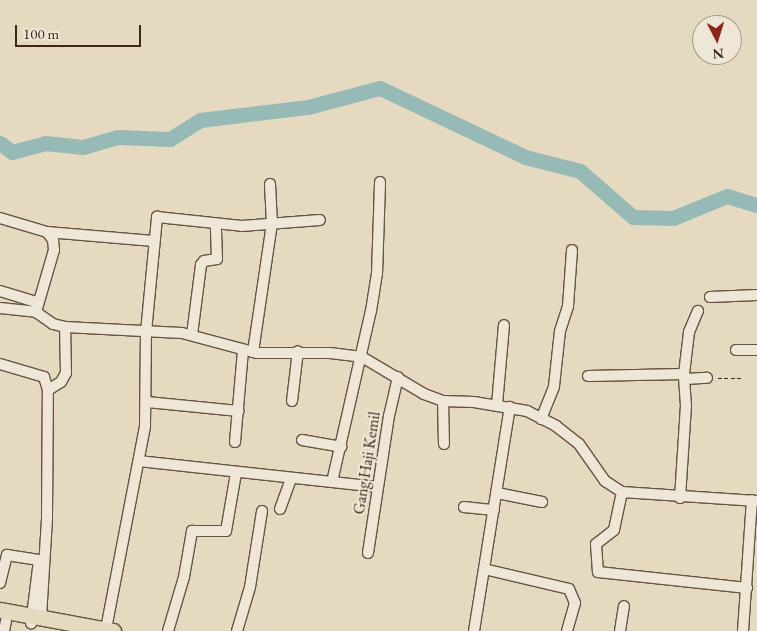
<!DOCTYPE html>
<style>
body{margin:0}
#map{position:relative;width:757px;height:631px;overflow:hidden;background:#e5d9c0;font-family:"EB Garamond",serif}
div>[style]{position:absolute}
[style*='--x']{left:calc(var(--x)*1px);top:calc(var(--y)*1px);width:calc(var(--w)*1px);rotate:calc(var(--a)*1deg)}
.river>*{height:15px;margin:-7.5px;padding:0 7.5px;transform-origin:7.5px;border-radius:7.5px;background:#96bab5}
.path>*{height:1px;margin-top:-0.5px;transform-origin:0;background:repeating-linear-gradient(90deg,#3f2616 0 4px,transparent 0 6.5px)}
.roads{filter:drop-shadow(1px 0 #685340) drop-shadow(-1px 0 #685340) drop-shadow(0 1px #685340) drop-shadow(0 -1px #685340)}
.minor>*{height:10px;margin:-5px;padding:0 5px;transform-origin:5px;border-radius:5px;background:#eee6d6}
.highway>*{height:15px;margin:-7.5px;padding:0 7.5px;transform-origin:7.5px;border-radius:7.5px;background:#e5d9c0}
span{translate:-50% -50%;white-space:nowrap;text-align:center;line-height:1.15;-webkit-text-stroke:4px #eee6d6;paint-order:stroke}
.street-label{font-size:16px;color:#3f2616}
.north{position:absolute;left:692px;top:15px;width:50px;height:50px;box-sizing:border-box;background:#eee6d6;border:1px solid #a89989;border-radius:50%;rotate:175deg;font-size:14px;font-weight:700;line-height:20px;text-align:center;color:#3f2616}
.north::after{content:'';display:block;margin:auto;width:18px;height:22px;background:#8f2418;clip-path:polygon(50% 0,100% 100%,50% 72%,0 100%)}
.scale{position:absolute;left:15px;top:25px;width:126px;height:22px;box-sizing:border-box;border:2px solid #3f2616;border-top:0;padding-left:6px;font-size:15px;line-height:18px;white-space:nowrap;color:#3f2616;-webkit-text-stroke:4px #eee6d6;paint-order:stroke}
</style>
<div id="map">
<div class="river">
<div style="--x:0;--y:143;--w:15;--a:37"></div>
<div style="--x:12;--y:152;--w:34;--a:-15"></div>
<div style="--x:45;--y:143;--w:38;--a:6"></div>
<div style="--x:83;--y:147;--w:36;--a:-16"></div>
<div style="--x:118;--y:137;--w:52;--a:2.2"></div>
<div style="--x:170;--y:139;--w:36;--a:-32"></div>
<div style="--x:200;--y:120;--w:109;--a:-6.9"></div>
<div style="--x:308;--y:107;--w:74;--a:-14.8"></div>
<div style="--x:380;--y:88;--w:161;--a:25.4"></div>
<div style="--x:525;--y:157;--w:57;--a:14.3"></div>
<div style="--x:580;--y:171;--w:70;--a:41"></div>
<div style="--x:633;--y:217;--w:40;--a:1.4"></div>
<div style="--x:673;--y:218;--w:58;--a:-22.2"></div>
<div style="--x:727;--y:196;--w:31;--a:17"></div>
</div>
<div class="path">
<div style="--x:718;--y:378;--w:26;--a:0"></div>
</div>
<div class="roads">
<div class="minor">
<div style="--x:0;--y:218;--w:49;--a:16.6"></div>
<div style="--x:47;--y:232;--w:10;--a:53"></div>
<div style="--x:53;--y:240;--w:10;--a:84"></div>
<div style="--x:54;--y:250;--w:65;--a:106.2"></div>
<div style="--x:36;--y:312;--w:21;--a:35"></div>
<div style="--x:53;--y:324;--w:12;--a:14"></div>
<div style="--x:65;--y:327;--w:117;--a:2.9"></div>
<div style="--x:182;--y:333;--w:78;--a:14.9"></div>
<div style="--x:257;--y:353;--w:73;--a:0"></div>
<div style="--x:330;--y:353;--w:32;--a:7"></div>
<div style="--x:362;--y:357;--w:72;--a:30.8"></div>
<div style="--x:424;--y:394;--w:20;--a:20"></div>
<div style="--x:443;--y:401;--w:31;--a:2"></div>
<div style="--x:474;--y:402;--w:54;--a:9.6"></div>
<div style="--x:527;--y:411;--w:33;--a:27"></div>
<div style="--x:556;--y:426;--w:29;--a:38"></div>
<div style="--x:579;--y:444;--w:45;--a:54.9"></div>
<div style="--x:605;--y:481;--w:20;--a:33"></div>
<div style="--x:622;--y:492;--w:135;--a:3.8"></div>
<div style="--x:47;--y:232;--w:107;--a:4.8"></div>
<div style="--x:0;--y:291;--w:39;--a:17"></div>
<div style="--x:710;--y:297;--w:47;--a:-2.4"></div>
<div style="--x:0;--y:308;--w:36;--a:6"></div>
<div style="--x:192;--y:335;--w:71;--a:-82.7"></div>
<div style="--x:201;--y:265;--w:5;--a:-53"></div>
<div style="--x:204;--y:261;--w:13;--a:-9"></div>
<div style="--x:217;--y:259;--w:35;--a:-92"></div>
<div style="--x:736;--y:350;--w:21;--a:0"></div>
<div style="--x:253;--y:352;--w:129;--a:-81.6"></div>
<div style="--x:272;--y:224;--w:40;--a:-92.9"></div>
<div style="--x:0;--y:364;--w:46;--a:16.5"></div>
<div style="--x:44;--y:377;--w:14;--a:73"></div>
<div style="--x:588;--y:376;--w:96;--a:-1.2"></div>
<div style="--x:685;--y:379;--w:22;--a:-3"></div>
<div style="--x:292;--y:401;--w:50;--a:-83.2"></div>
<div style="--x:443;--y:401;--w:43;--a:88.7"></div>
<div style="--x:147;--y:402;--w:92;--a:5.6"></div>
<div style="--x:497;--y:405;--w:80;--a:-85"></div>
<div style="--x:541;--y:419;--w:35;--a:-68"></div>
<div style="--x:554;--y:386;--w:55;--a:-83.8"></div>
<div style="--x:560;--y:331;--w:26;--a:-72"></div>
<div style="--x:568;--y:306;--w:56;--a:-85.9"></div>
<div style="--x:302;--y:440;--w:40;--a:10"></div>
<div style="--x:235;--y:442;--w:91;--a:-85"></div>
<div style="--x:139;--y:461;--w:240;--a:6.2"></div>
<div style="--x:332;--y:482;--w:175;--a:-77.2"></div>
<div style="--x:371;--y:311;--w:37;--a:-81"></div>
<div style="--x:377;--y:274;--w:92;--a:-88.1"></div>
<div style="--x:622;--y:492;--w:39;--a:102"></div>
<div style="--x:614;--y:530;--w:23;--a:142"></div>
<div style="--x:596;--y:544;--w:28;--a:86"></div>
<div style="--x:598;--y:572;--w:150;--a:6.1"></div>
<div style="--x:497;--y:493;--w:46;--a:11.3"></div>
<div style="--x:680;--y:498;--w:92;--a:-86.3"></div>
<div style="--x:686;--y:406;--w:32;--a:-94"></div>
<div style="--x:684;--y:374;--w:42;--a:-83.2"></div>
<div style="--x:689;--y:332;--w:23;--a:-67"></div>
<div style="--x:464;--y:507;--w:30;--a:6"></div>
<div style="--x:280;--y:509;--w:32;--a:-70"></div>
<div style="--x:368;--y:553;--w:139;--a:-81.3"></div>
<div style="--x:389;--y:416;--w:40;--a:-77"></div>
<div style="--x:484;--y:569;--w:87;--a:13.2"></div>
<div style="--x:569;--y:589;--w:15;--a:67"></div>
<div style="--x:575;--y:603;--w:29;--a:106"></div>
<div style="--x:0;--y:583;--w:29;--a:-76"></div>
<div style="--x:7;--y:555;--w:32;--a:9"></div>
<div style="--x:39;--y:560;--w:64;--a:97.1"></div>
<div style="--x:41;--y:617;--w:99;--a:-86.5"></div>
<div style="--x:47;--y:518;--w:128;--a:-89.6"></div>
<div style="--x:48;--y:390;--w:15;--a:-32"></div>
<div style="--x:61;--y:382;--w:10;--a:-61"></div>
<div style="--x:66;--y:373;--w:46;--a:-91.2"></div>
<div style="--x:106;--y:629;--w:207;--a:-79.1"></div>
<div style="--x:145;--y:426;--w:94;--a:-89.4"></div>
<div style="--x:146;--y:332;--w:116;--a:-84.5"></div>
<div style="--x:157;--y:217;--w:85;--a:6"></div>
<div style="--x:242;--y:226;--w:78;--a:-4.4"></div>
<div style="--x:4;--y:631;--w:10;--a:-79"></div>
<div style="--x:168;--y:631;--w:56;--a:-73.5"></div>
<div style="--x:184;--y:577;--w:47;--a:-80.1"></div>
<div style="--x:192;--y:531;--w:34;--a:0"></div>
<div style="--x:226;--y:531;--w:59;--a:-80.2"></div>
<div style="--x:237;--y:631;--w:46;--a:-73.5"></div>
<div style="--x:250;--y:587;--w:77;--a:-81"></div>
<div style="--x:474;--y:631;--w:227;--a:-80.9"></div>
<div style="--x:620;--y:631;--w:25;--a:-81"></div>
<div style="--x:743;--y:631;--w:131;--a:-86.1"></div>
</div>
<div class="highway">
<div style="--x:0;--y:610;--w:115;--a:10.5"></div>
</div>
</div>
<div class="street-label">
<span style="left:367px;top:463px;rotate:-81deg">Gang Haji Kemil</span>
</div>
<div class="north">N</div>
<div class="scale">100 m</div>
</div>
